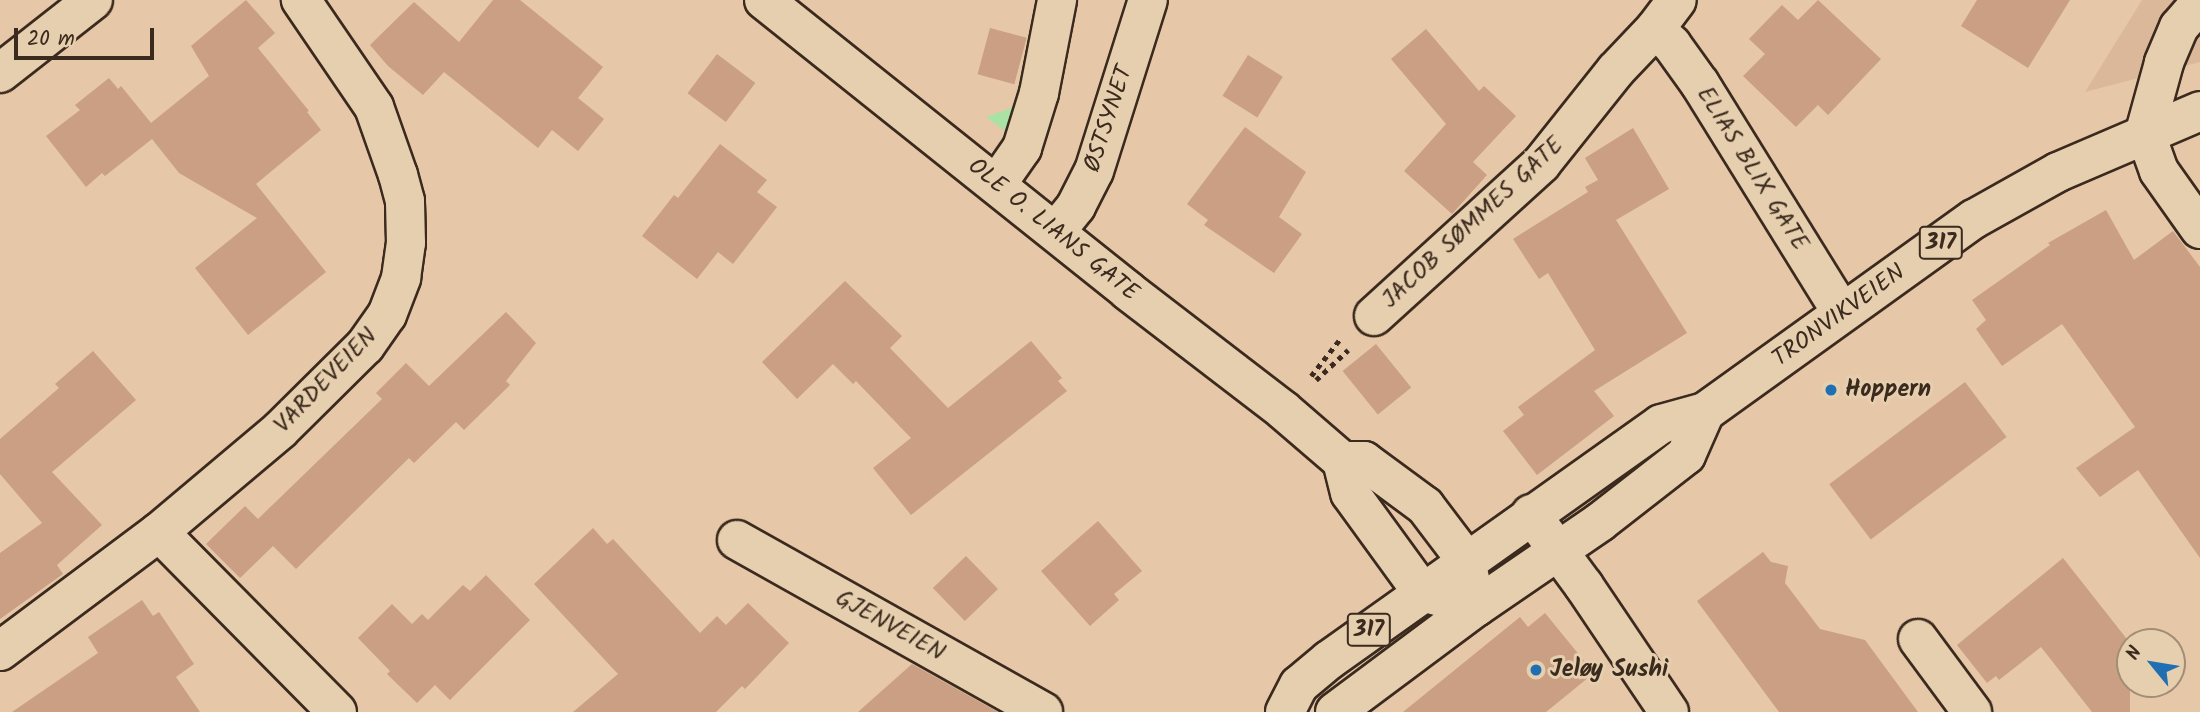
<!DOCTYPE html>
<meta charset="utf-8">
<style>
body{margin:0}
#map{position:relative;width:2200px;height:712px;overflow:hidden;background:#e6c7a8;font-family:Kalam,sans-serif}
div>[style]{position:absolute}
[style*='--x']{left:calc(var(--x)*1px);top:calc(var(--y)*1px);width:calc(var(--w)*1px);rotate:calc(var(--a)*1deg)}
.built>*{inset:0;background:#dbb89a}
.green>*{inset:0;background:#aae1a4}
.building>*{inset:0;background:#ca9f83;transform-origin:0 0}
.path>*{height:4.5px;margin-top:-2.25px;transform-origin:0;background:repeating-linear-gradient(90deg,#3b2a1e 0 5px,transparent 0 10px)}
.roads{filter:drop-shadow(2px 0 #3b2a1e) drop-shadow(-2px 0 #3b2a1e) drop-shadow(0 2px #3b2a1e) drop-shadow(0 -2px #3b2a1e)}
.minor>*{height:38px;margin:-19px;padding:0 19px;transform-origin:19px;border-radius:19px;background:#e6cfaf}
.major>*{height:38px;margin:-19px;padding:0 19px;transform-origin:19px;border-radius:19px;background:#e6cfaf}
.dots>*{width:19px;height:19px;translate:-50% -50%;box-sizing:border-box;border:4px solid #e6cfaf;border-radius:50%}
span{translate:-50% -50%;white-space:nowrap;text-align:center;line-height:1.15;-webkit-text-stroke:6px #e6cfaf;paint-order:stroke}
.shield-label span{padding:2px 5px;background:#e6cfaf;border:2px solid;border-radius:5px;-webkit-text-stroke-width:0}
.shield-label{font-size:23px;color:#3b2a1e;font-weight:700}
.street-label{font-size:24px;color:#3b2a1e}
.poi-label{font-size:24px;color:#3b2a1e;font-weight:700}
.left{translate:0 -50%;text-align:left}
.north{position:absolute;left:2116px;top:628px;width:70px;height:70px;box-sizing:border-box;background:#e6cfaf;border:2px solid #a28d75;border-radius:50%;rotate:300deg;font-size:19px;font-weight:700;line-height:28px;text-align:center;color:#3b2a1e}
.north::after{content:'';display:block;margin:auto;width:24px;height:32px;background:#1f6fb2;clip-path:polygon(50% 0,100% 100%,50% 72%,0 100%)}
.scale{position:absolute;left:14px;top:28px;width:140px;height:32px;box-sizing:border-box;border:4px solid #3b2a1e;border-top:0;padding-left:9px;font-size:21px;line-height:24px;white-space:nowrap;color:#3b2a1e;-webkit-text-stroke:5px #e6cfaf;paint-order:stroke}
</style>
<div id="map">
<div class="built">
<div style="clip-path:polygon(2142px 0,2200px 0,2200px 62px,2085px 92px)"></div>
</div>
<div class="green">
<div style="clip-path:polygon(1043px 0,1009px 134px,986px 117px,1014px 107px)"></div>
</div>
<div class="building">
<div style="clip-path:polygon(246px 0,275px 33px,258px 48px,309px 111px,307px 112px,321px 130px,256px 184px,326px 272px,248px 335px,195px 268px,257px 218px,179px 173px,152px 139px,105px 176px,102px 173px,86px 187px,46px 136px,80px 110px,75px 105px,109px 78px,118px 89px,121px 86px,151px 123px,209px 76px,191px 46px)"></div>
<div style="clip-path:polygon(493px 0,520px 0,603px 67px,578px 98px,604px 119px,578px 151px,552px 130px,538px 148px,444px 72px,423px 95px,388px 66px,370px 45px,414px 2px,459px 42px)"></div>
<div style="clip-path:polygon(1818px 0,1881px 59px,1828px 115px,1818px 105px,1796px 127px,1743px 76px,1765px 54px,1749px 39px,1782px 5px,1798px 20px)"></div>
<div style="clip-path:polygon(1977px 0,2070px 0,2028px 68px,1961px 26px)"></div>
<div style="left:990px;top:28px;width:38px;height:48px;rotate:15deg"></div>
<div style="clip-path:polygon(1426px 29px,1479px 91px,1484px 86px,1516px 116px,1473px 162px,1487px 175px,1452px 214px,1404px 171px,1446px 124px,1391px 59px)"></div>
<div style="left:717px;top:54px;width:48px;height:49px;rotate:37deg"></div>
<div style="left:1248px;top:55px;width:41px;height:48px;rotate:32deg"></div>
<div style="clip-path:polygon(1245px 127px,1306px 172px,1279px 217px,1302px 234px,1274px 273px,1204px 225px,1208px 220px,1187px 204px)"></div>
<div style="clip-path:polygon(1633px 128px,1669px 189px,1616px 220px,1687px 333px,1594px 391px,1614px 416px,1537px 475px,1503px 431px,1524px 415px,1518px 407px,1595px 350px,1548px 273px,1539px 279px,1513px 239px,1588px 192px,1585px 187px,1598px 180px,1585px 158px)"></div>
<div style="clip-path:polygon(720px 144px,767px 180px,757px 192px,777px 207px,733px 264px,718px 252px,697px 279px,642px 236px,674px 195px,678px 198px)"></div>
<div style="clip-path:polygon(2106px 210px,2134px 260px,2173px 231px,2200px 267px,2200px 558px,2138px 470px,2100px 497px,2076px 468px,2135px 427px,2062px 324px,2002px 366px,1976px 329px,1986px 320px,1972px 300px,2050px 245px,2048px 243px)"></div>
<div style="clip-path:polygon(845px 281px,902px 336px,890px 348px,948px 408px,1031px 341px,1062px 378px,1058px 381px,1067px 391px,911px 515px,873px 468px,911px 438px,856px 381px,853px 384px,833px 364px,797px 399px,762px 362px)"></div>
<div style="clip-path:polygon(506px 312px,536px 343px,506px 381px,510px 385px,464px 430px,456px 422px,414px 463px,409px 458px,296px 569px,273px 546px,240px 578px,206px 544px,245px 506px,258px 519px,382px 399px,376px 393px,406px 363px,429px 386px)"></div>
<div style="left:1376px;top:344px;width:56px;height:43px;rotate:51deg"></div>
<div style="clip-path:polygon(93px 351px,136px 400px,52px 472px,102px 525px,57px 565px,63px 574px,0 619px,0 553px,42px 523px,0 474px,0 439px,59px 388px,55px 384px)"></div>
<div style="left:1965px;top:382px;width:69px;height:170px;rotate:53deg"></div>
<div style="clip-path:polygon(1098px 521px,1142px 571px,1114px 594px,1119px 600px,1090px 626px,1041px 571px)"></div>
<div style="clip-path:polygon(593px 528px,607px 544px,613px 539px,700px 633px,717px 616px,726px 625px,748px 603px,789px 643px,745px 689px,742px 686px,716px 712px,573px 712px,618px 674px,534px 584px)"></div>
<div style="clip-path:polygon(1763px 552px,1771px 562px,1788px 566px,1785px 583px,1820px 629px,1865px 640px,1918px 712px,1779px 712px,1697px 601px)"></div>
<div style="left:966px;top:556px;width:46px;height:46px;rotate:46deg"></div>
<div style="clip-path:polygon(2063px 558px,2130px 643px,2130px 712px,2092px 712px,2041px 647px,1999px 680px,1996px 676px,1987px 683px,1957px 645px)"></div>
<div style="clip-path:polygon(486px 575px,530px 620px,450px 700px,435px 685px,417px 703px,387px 674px,390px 671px,358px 638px,392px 604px,412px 624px,422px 614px,428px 620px,463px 585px,470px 591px)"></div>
<div style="clip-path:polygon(142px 600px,153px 616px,159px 612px,194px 664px,176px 677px,200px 712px,12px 712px,98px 653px,88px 637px)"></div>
<div style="clip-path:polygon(1545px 613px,1594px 673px,1546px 712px,1403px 712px,1520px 617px,1528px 627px)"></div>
<div style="clip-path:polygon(912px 664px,998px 712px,858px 712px)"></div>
</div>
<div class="path">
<div style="--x:1311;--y:376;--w:47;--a:-51.9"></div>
<div style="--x:1316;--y:380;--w:44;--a:-43.2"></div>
</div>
<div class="roads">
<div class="minor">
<div style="--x:764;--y:0;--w:466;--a:38.6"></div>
<div style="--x:1128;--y:291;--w:195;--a:37.5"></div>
<div style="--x:1283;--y:410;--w:78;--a:40.8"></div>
<div style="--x:1342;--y:461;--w:22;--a:0"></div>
<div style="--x:1364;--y:461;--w:76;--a:36.4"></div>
<div style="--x:1425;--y:506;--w:68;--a:52.8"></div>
<div style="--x:1466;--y:560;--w:48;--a:78"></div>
<div style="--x:1476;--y:607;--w:56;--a:-164.5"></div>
<div style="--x:1422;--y:592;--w:122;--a:-126"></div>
<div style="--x:1350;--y:493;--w:33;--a:-104"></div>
<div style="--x:2200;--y:3;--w:32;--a:131"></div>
<div style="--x:2179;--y:27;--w:39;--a:113"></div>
<div style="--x:2164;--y:63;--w:72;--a:105.4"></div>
<div style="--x:2145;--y:132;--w:41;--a:70.3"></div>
<div style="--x:2159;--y:171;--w:71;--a:54.7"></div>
<div style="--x:1655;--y:29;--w:23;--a:43"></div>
<div style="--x:1672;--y:45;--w:48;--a:54.3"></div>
<div style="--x:1700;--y:84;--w:269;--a:58.2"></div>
<div style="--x:0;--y:73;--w:118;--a:-38.1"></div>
<div style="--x:997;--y:184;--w:44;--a:-55.2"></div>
<div style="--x:1022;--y:148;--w:58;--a:-72.8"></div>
<div style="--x:1039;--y:93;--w:95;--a:-79"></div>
<div style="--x:1056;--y:231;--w:32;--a:-51"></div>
<div style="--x:1076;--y:206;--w:39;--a:-63"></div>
<div style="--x:1094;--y:171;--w:179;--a:-72.5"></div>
<div style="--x:1374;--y:316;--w:226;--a:-42.3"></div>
<div style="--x:1541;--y:164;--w:120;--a:-51.4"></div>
<div style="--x:1616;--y:70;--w:57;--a:-46.4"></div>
<div style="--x:1655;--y:29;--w:36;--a:-53"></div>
<div style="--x:1531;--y:514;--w:89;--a:53.6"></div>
<div style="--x:1584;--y:586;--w:152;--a:56"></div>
<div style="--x:159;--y:532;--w:253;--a:45.3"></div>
<div style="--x:737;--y:540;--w:351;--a:29.3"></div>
<div style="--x:1918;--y:639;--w:91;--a:53.5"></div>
<div style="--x:0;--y:651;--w:199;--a:-36.8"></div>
<div style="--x:159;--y:532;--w:158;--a:-40.1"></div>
<div style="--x:280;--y:430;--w:120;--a:-44.7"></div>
<div style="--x:365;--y:346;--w:38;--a:-55"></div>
<div style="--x:387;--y:315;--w:40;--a:-69"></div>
<div style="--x:401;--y:278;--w:35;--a:-82"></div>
<div style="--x:406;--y:243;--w:42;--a:-91.4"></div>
<div style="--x:405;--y:201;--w:27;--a:-105"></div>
<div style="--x:398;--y:175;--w:72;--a:-109.4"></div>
<div style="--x:374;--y:107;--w:130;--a:-124.3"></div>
</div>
<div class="major">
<div style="--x:1285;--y:712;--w:30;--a:-63"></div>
<div style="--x:1299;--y:685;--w:39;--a:-40"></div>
<div style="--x:1329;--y:660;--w:407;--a:-35.4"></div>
<div style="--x:1661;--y:424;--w:46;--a:-15.3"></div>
<div style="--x:1705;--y:412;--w:331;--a:-35.7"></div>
<div style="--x:1974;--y:219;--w:96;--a:-29.2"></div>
<div style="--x:2058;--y:172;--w:155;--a:-23.2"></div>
<div style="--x:1335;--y:712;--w:176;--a:-36.7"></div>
<div style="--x:1476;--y:607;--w:150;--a:-34.4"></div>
<div style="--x:1600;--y:522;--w:109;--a:-37.9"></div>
<div style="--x:1686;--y:455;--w:47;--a:-66.2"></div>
</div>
</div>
<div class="dots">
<div style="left:1831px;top:390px;background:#1f6fb2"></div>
<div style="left:1536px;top:670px;background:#1f6fb2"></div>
</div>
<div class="shield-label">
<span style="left:1941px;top:243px">317</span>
<span style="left:1369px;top:630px">317</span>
</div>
<div class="street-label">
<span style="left:1109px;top:119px;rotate:-72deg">ØSTSYNET</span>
<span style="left:1752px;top:169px;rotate:58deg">ELIAS BLIX GATE</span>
<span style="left:1473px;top:223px;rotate:-43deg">JACOB SØMMES GATE</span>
<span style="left:1053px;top:230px;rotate:39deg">OLE O. LIANS GATE</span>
<span style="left:1839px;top:316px;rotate:-36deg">TRONVIKVEIEN</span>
<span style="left:326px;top:381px;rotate:-46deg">VARDEVEIEN</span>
<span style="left:890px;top:626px;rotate:29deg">GJENVEIEN</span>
</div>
<div class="poi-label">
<span class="left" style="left:1845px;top:390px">Hoppern</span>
<span class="left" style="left:1550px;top:670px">Jeløy Sushi</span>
</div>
<div class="north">N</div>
<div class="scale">20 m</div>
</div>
